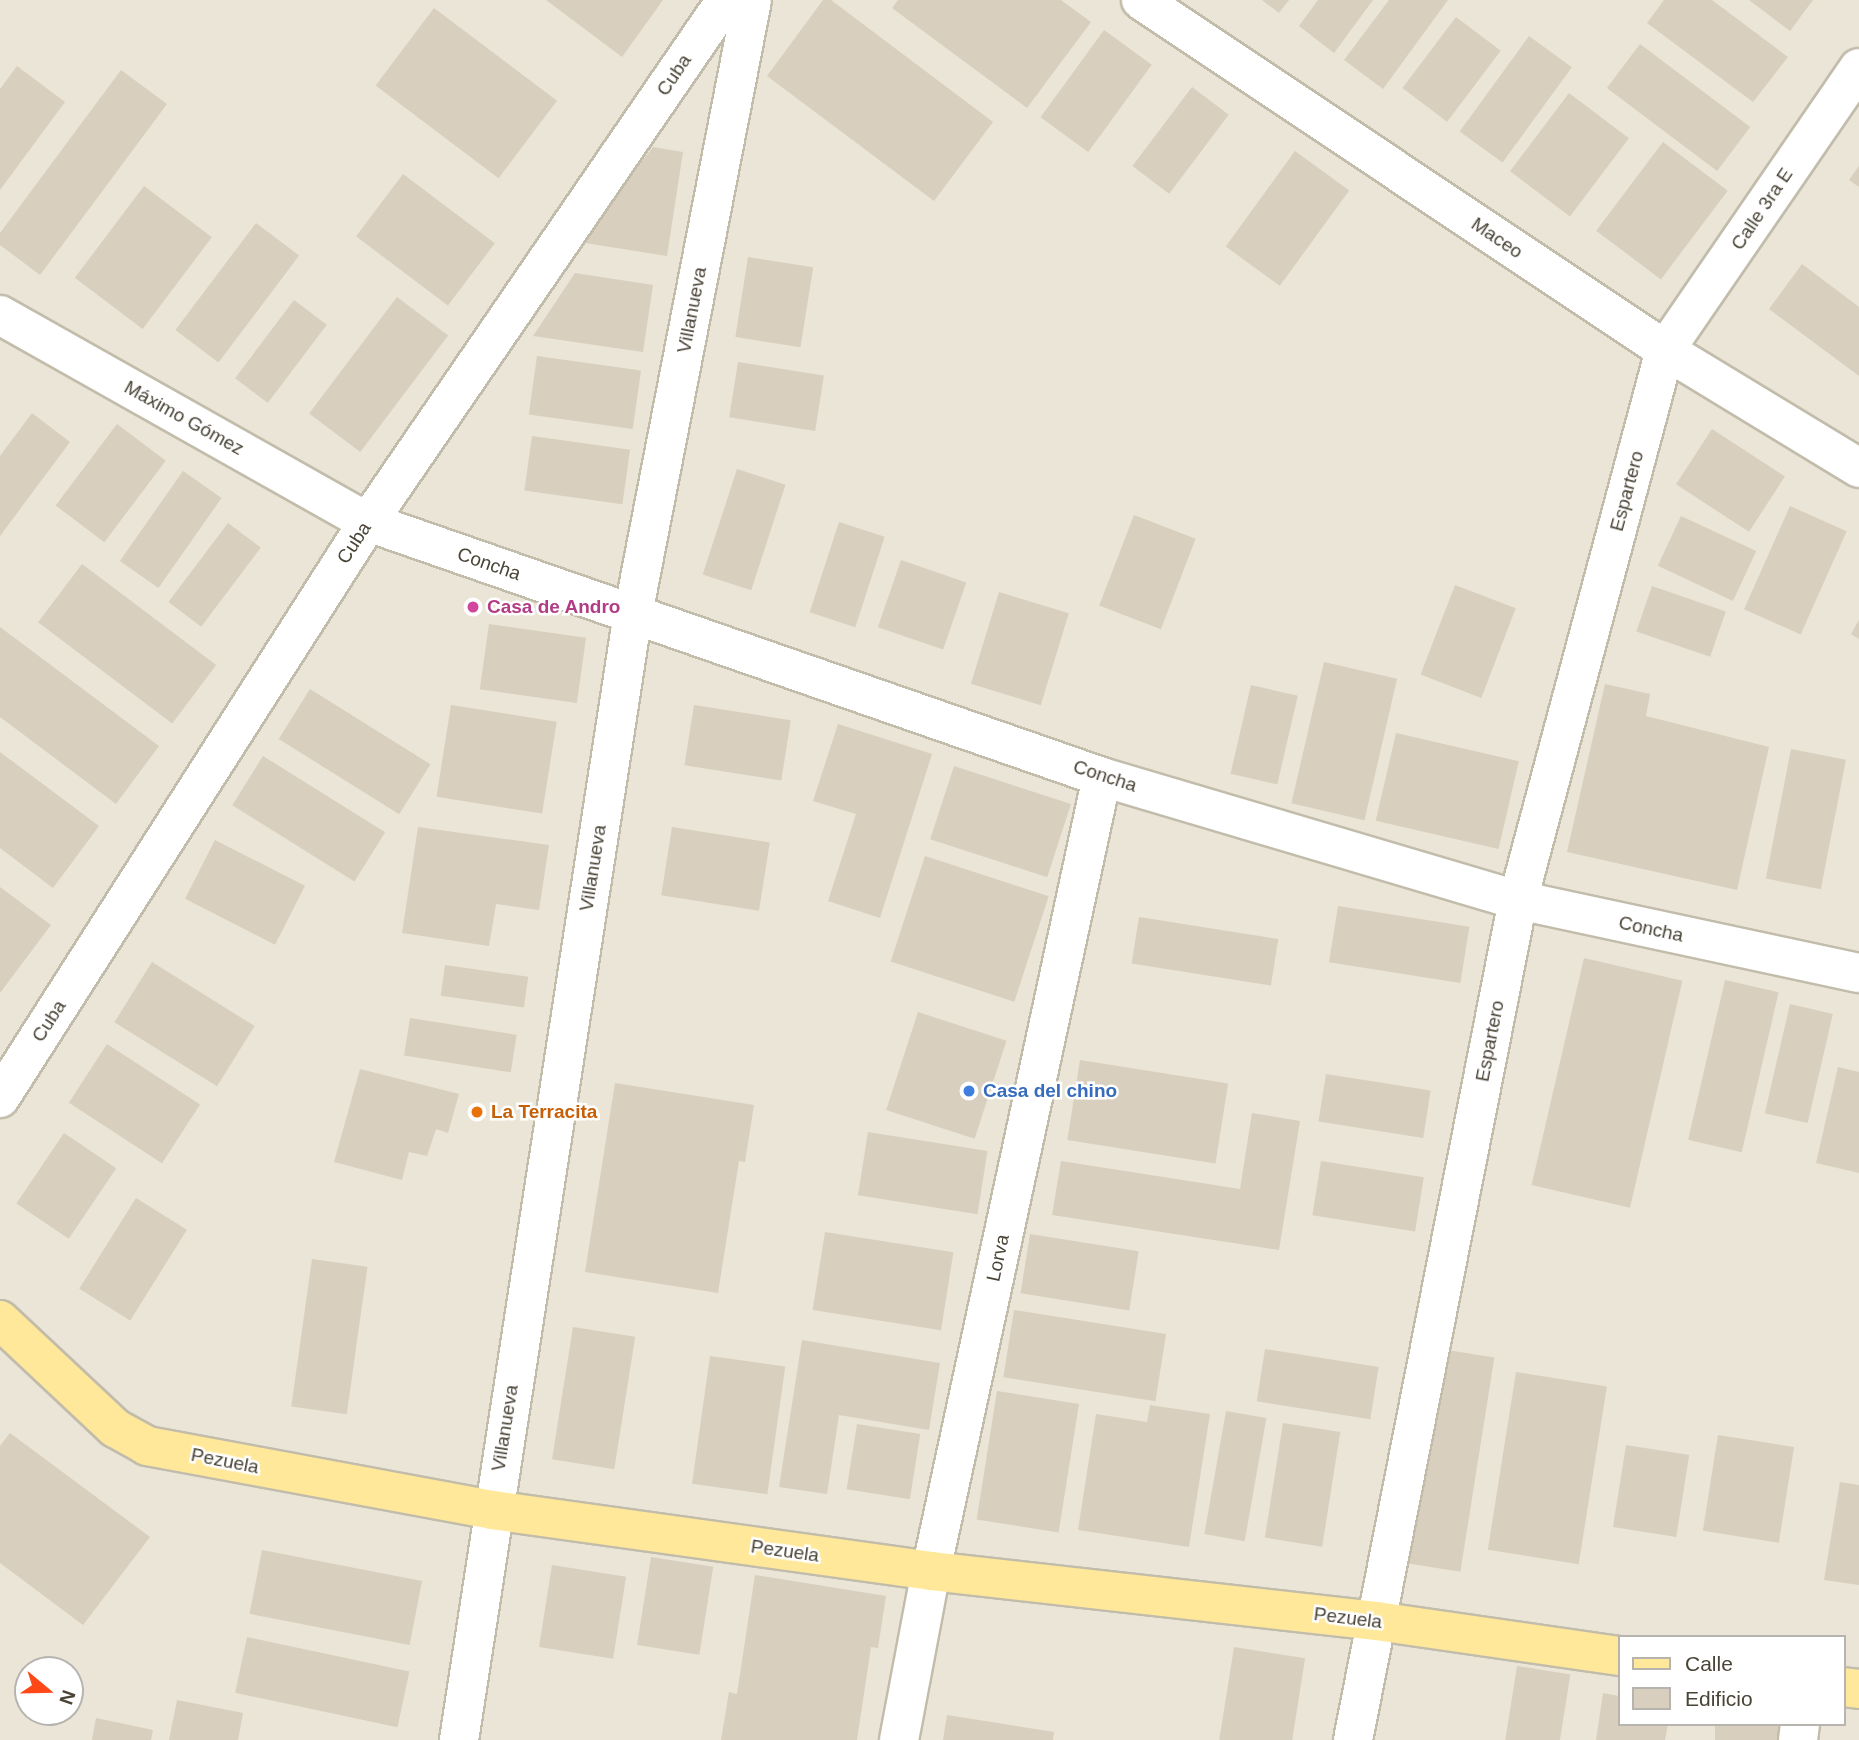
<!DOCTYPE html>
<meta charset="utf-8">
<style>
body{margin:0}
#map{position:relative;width:1859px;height:1740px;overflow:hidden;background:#f6f3e9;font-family:Helvetica,sans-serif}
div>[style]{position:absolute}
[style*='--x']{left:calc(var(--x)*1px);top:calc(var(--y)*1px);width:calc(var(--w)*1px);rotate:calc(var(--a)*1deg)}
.residential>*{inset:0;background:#eae5d7}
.building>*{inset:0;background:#d8cfbe;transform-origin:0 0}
.roads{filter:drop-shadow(2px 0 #c2bcab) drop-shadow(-2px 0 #c2bcab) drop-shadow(0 2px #c2bcab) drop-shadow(0 -2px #c2bcab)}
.minor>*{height:38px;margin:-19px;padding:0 19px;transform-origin:19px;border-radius:19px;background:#fff}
.major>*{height:38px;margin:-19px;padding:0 19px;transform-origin:19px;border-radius:19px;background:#ffe899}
.dots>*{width:19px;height:19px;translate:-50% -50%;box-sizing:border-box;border:4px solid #fff;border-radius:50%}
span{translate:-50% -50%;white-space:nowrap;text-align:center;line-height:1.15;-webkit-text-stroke:5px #fff;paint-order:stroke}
.street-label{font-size:19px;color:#4a4437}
.hotel-label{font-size:19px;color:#b23c85;font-weight:700}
.left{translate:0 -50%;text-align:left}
.shop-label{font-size:19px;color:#366cbe;font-weight:700}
.food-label{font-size:19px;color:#c56008;font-weight:700}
.legend{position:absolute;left:1618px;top:1635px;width:228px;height:91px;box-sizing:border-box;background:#fff;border:2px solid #b7b4af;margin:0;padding:9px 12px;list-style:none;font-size:21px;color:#4a4437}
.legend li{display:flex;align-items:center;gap:14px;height:35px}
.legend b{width:35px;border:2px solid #b7b4af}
.north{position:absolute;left:14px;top:1656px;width:70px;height:70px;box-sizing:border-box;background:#fff;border:2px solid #b7b4af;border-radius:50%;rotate:109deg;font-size:19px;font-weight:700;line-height:28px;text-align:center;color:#4a4437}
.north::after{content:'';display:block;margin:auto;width:24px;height:32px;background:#ff4817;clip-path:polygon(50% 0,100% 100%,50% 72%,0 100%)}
</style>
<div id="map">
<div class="residential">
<div style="clip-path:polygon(evenodd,0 0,1859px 0,1859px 1740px,0 1740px,0 0,1619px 1637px,1843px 1637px,1843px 1724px,1619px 1724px,1619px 1637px,0 0,28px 1670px,70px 1670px,70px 1712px,28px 1712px,28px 1670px)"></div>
</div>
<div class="building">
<div style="clip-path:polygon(546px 0,663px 0,622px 57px)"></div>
<div style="clip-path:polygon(823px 0,831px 0,993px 122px,934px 201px,767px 76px)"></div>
<div style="clip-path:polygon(898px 0,1061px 0,1091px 22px,1027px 108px,892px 8px)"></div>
<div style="clip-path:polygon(1262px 0,1289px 0,1279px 13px)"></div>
<div style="clip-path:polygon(1318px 0,1373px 0,1334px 53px,1299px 26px)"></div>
<div style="clip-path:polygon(1389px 0,1448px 0,1383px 89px,1344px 60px)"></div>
<div style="clip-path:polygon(1664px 0,1712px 0,1788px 57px,1753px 102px,1647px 23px)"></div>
<div style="clip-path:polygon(1749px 0,1813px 0,1790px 31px)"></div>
<div style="left:434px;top:8px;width:154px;height:97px;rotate:37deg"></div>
<div style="left:1456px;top:17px;width:56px;height:89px;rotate:37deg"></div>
<div style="left:1104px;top:30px;width:59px;height:108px;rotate:36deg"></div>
<div style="left:1529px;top:36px;width:53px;height:118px;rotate:36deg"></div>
<div style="left:1640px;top:44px;width:138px;height:55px;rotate:37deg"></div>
<div style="clip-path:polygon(17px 66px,65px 102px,0 190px,0 89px)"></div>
<div style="clip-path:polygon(121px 70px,167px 104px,40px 275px,0 245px,0 233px)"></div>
<div style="left:1192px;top:87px;width:46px;height:99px;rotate:37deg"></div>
<div style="left:1569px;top:93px;width:75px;height:98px;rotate:37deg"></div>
<div style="left:1663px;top:142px;width:81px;height:111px;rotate:37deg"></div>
<div style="clip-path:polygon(653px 147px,683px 152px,667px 256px,579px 242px)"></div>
<div style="left:1295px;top:151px;width:67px;height:118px;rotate:36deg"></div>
<div style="clip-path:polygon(1859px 166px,1859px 187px,1849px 180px)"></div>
<div style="left:403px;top:174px;width:115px;height:78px;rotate:37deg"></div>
<div style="left:144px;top:186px;width:85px;height:115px;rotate:37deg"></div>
<div style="left:256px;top:223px;width:54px;height:134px;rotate:37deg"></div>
<div style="left:748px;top:257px;width:66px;height:81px;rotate:9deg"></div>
<div style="clip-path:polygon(1802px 264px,1859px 307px,1859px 376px,1769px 309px)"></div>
<div style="clip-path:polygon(575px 273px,653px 285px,643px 352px,533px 336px)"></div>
<div style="left:397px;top:297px;width:64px;height:146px;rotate:37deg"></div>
<div style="left:294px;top:300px;width:41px;height:98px;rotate:37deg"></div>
<div style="left:537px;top:356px;width:105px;height:59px;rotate:8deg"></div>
<div style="left:738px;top:362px;width:87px;height:56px;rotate:9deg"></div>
<div style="clip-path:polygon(32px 413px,70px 442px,0 536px,0 456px)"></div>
<div style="left:117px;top:424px;width:61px;height:102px;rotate:37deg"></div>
<div style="left:1712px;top:429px;width:87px;height:66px;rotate:33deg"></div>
<div style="left:532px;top:436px;width:99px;height:55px;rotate:8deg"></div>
<div style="left:737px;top:469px;width:51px;height:111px;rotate:18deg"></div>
<div style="left:183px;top:471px;width:47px;height:110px;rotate:35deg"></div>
<div style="left:1790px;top:506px;width:62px;height:113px;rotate:24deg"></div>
<div style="left:1134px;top:515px;width:66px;height:97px;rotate:21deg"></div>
<div style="left:1681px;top:516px;width:83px;height:55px;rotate:25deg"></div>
<div style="left:839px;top:522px;width:48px;height:95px;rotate:18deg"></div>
<div style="left:228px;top:523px;width:41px;height:99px;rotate:37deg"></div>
<div style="left:901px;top:560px;width:69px;height:71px;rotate:19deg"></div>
<div style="left:82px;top:564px;width:168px;height:73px;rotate:37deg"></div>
<div style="left:1455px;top:585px;width:65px;height:96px;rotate:21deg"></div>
<div style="left:1652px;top:586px;width:78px;height:48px;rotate:19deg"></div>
<div style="left:999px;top:592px;width:73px;height:96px;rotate:17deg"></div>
<div style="clip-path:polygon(1859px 620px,1859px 639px,1851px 634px)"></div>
<div style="left:489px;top:624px;width:98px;height:66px;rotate:8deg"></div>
<div style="clip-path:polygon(0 627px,159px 746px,116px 804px,0 717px)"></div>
<div style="left:1324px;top:662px;width:75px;height:145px;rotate:13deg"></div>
<div style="clip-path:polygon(1605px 684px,1650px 694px,1646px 716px,1769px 747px,1737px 890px,1567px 852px)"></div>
<div style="left:1251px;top:685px;width:48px;height:91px;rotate:13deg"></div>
<div style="left:310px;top:689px;width:142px;height:59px;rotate:32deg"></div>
<div style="left:451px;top:705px;width:107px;height:93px;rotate:9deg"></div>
<div style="left:694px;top:705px;width:98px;height:61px;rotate:9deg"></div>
<div style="clip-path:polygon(838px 724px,932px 754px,880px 918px,828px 901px,856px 814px,813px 801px)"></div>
<div style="left:1396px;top:733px;width:126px;height:90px;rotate:13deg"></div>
<div style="left:1791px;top:749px;width:56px;height:132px;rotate:11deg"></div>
<div style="clip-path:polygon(0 752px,99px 826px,53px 888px,0 848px)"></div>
<div style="left:263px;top:756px;width:144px;height:58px;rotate:32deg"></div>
<div style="left:954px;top:766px;width:123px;height:77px;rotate:18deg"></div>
<div style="clip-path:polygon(418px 827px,549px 845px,539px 910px,496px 904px,489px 946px,402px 933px)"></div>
<div style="left:672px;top:827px;width:99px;height:69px;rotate:9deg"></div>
<div style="left:215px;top:840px;width:101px;height:66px;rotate:27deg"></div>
<div style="left:925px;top:856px;width:130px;height:111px;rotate:18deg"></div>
<div style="clip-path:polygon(0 887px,51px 925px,0 993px)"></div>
<div style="left:1338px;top:906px;width:133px;height:57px;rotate:9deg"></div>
<div style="left:1139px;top:917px;width:141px;height:47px;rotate:9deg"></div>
<div style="left:1584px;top:958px;width:101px;height:233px;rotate:13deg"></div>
<div style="left:152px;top:962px;width:121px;height:71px;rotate:32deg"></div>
<div style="left:445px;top:965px;width:84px;height:31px;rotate:8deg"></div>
<div style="left:1725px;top:980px;width:55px;height:164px;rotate:13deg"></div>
<div style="left:1790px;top:1004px;width:44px;height:112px;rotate:13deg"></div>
<div style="left:918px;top:1012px;width:93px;height:103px;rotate:18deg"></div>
<div style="left:410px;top:1018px;width:108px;height:38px;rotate:9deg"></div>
<div style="left:107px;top:1044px;width:111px;height:70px;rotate:33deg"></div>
<div style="left:1080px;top:1060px;width:150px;height:81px;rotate:9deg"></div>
<div style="clip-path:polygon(1838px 1067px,1859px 1072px,1859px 1173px,1816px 1163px)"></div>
<div style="clip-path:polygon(360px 1069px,459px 1094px,448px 1133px,436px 1129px,427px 1156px,409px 1152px,402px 1180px,334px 1162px)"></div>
<div style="left:1326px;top:1074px;width:106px;height:48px;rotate:9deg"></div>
<div style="clip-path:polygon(615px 1083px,754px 1105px,745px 1162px,739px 1161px,718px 1293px,585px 1272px)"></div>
<div style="clip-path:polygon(1252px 1113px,1300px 1121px,1279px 1250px,1052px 1215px,1061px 1161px,1240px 1189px)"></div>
<div style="left:868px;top:1132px;width:121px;height:64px;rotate:9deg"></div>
<div style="left:64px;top:1133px;width:63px;height:85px;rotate:34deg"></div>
<div style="left:1321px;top:1161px;width:104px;height:55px;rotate:9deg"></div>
<div style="left:136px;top:1198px;width:60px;height:107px;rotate:32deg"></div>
<div style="left:825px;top:1232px;width:130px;height:79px;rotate:9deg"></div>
<div style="left:1030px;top:1234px;width:110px;height:60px;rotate:9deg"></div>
<div style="left:312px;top:1259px;width:56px;height:149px;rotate:8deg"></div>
<div style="left:1014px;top:1310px;width:154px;height:68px;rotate:9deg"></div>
<div style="left:573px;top:1327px;width:63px;height:134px;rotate:9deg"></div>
<div style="clip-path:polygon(802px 1340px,940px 1363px,929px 1430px,839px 1415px,827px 1494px,779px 1487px)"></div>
<div style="left:1265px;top:1349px;width:115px;height:53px;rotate:9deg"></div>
<div style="left:1441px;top:1349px;width:54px;height:217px;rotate:9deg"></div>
<div style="left:710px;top:1356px;width:76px;height:129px;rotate:8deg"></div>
<div style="left:1516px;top:1372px;width:92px;height:180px;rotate:9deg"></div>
<div style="left:997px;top:1391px;width:83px;height:130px;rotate:9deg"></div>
<div style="clip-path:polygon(1150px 1405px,1210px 1414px,1189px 1547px,1078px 1530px,1096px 1414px,1147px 1422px)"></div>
<div style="left:1226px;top:1411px;width:41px;height:125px;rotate:10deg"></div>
<div style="left:1283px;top:1423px;width:58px;height:116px;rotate:9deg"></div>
<div style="left:857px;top:1424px;width:64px;height:66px;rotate:9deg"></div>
<div style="clip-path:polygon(10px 1433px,150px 1537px,83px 1625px,0 1563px,0 1446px)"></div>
<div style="left:1718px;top:1435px;width:77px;height:97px;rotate:9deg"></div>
<div style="left:1626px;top:1445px;width:64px;height:83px;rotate:9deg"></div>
<div style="clip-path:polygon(1840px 1482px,1859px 1485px,1859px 1585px,1824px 1580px)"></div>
<div style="left:262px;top:1550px;width:163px;height:65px;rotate:11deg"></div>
<div style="left:651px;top:1557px;width:63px;height:89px;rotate:9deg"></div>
<div style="left:552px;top:1565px;width:75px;height:83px;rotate:9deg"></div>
<div style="clip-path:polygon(755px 1575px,886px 1596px,878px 1648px,871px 1647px,857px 1740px,721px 1740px,729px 1692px,737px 1694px)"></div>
<div style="left:247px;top:1637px;width:166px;height:57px;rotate:12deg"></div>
<div style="left:1234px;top:1647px;width:72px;height:94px;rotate:9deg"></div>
<div style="left:1517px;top:1666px;width:54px;height:75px;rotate:9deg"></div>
<div style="clip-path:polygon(1603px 1693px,1619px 1696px,1619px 1724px,1668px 1724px,1665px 1740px,1596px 1740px)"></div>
<div style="clip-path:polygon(177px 1700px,243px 1713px,238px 1740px,169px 1740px)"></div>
<div style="clip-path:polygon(947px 1715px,1054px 1732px,1053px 1740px,943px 1740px)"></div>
<div style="clip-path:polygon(96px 1718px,153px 1730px,151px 1740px,92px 1740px)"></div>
<div style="left:1715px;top:1724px;width:67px;height:16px"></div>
</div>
<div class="roads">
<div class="minor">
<div style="--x:1141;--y:0;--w:630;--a:33.74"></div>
<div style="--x:1665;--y:350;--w:227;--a:31.3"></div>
<div style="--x:0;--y:315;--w:422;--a:29.4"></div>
<div style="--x:368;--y:522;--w:777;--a:19.16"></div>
<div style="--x:1102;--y:777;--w:434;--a:16.5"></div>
<div style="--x:1518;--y:900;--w:349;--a:12.1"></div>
<div style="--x:0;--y:1098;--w:684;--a:-57.43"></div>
<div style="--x:368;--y:522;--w:633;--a:-55.56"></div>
<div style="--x:459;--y:1740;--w:1139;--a:-81.22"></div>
<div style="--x:633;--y:614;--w:625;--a:-79.03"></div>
<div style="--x:899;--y:1740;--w:172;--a:-79.3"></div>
<div style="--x:931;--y:1571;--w:812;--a:-77.85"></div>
<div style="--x:1353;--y:1740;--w:856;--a:-78.89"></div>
<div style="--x:1518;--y:900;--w:569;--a:-75.04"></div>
<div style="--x:1665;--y:350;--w:342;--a:-55.5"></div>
<div style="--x:1798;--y:1740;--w:16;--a:-83"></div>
</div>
<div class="major">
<div style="--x:0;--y:1320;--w:158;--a:43.2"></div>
<div style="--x:115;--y:1428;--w:37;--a:29"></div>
<div style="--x:147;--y:1446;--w:351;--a:10.5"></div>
<div style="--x:492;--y:1510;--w:443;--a:7.9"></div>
<div style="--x:931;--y:1571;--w:448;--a:6.4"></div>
<div style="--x:1376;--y:1621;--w:246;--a:8.2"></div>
<div style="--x:1843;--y:1687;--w:16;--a:7"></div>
</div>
</div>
<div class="dots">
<div style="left:473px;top:607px;background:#d1479c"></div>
<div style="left:969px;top:1091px;background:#3f7fe0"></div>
<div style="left:477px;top:1112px;background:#e8710a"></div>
</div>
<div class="street-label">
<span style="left:674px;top:75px;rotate:-56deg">Cuba</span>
<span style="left:1762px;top:209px;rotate:-56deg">Calle 3ra E</span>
<span style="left:1497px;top:238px;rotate:34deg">Maceo</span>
<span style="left:692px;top:310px;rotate:-79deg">Villanueva</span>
<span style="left:184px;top:418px;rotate:29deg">Máximo Gómez</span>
<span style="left:1627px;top:491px;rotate:-75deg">Espartero</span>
<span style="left:354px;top:543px;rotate:-57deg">Cuba</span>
<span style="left:489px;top:564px;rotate:19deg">Concha</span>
<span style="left:1105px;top:776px;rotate:18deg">Concha</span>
<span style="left:593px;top:868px;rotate:-81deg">Villanueva</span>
<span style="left:1651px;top:929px;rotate:12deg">Concha</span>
<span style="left:49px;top:1021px;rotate:-57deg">Cuba</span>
<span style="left:1490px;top:1041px;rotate:-79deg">Espartero</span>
<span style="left:998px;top:1258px;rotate:-78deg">Lorva</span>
<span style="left:505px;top:1428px;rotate:-81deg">Villanueva</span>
<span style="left:225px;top:1461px;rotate:11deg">Pezuela</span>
<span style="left:785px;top:1551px;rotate:8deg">Pezuela</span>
<span style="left:1348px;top:1618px;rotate:7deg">Pezuela</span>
</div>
<div class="hotel-label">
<span class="left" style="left:487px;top:607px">Casa de Andro</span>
</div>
<div class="shop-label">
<span class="left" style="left:983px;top:1091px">Casa del chino</span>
</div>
<div class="food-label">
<span class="left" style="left:491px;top:1112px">La Terracita</span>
</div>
<ul class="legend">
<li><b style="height:9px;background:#ffe899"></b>Calle</li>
<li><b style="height:19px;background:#d8cfbe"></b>Edificio</li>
</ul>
<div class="north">N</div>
</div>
